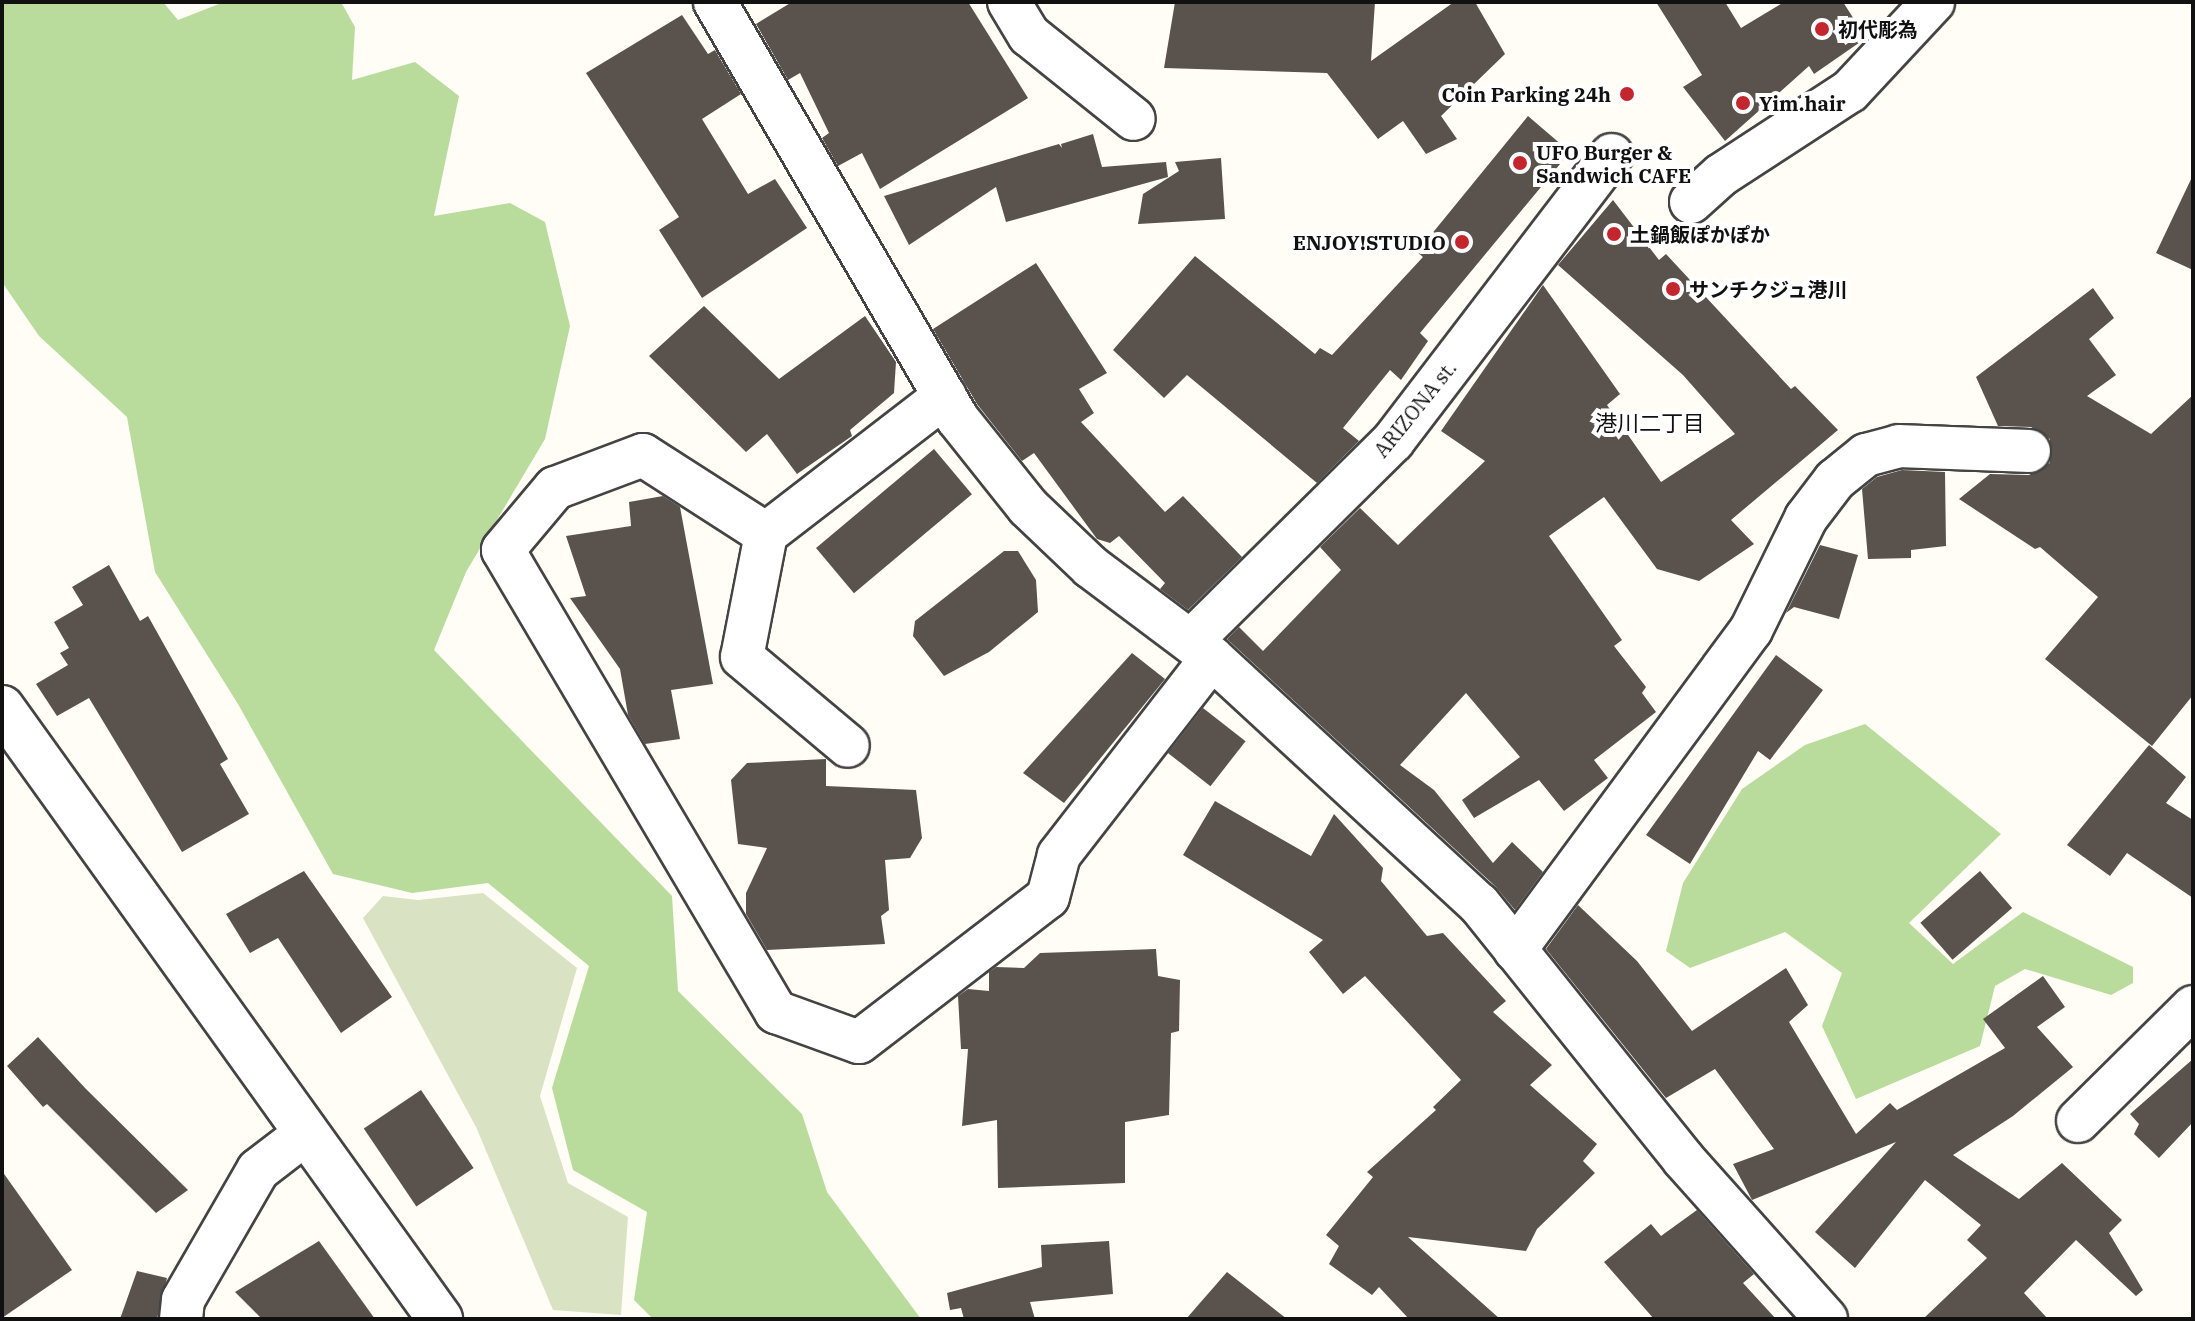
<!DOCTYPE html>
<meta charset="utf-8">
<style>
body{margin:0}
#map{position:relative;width:2195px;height:1321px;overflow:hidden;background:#fffdf5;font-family:"IBM Plex Serif","Noto Sans JP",serif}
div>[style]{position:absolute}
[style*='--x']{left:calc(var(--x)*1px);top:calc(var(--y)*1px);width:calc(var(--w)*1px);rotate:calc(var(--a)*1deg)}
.forest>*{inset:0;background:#b9dc9c}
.cemetery>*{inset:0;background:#d9e3c4}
.building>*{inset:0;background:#5a524d;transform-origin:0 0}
.roads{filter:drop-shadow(2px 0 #444) drop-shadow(-2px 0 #444) drop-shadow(0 2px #444) drop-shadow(0 -2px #444)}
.minor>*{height:42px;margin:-21px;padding:0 21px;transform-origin:21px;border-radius:21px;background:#fff}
.tertiary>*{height:44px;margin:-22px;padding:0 22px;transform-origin:22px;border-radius:22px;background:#fff}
.dots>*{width:22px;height:22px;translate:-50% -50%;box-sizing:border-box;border:4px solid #fff;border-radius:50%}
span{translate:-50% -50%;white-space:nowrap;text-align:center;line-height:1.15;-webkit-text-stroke:8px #fff;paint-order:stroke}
.poi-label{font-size:20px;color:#111;font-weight:700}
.left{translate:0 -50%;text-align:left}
.right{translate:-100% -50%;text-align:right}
.street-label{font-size:20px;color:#111}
.neighbourhood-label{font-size:22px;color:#111}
.frame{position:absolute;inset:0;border:4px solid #111;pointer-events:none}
</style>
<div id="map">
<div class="forest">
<div style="clip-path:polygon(2px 2px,163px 2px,178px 20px,224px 2px,341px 2px,355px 27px,352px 80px,415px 62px,459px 96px,434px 216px,510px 203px,545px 222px,570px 326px,545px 439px,466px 572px,434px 650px,672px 896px,678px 991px,802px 1114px,827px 1192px,921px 1319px,653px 1319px,634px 1300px,647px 1212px,573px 1170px,552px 1088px,589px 966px,488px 883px,412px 893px,333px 874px,238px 704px,155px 572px,127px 417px,39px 336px,2px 282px)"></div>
<div style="clip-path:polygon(1865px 724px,2001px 834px,1909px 923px,1953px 964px,2023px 912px,2133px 967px,2133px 983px,2111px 995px,2025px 969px,1995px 986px,1980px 1046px,1856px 1099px,1822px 1026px,1842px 973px,1785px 932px,1690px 968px,1666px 951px,1683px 883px,1742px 789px,1805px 745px)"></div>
</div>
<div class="cemetery">
<div style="clip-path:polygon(483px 893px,577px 968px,540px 1096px,568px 1183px,628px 1217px,621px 1315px,553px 1310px,476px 1127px,363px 918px,383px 896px,418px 900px)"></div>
</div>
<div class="building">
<div style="clip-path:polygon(792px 2px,968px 2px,1028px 98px,880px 189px,862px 153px,838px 166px,822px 138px,829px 133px,800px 73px,788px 80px,756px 24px)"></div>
<div style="clip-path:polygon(1175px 2px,1375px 2px,1371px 61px,1454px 2px,1475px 2px,1505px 54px,1441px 116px,1457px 139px,1426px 154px,1403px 121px,1378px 139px,1327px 73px,1164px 68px)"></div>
<div style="clip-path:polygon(1656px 2px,1725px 2px,1741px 28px,1784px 2px,1843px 2px,1866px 38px,1814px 74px,1809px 66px,1725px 141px,1683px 87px,1702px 75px)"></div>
<div style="clip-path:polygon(682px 15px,708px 54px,715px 50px,741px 94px,702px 119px,748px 194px,775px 179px,807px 228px,702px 298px,659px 230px,679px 217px,586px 73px)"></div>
<div style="clip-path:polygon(1528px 116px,1570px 152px,1420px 333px,1428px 341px,1401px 380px,1390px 370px,1343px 428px,1359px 441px,1317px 483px,1187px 375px,1164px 398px,1113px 350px,1195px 256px,1315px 354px,1320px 348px,1332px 355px,1423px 257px,1417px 252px)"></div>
<div style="clip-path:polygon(1093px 134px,1102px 167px,1166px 162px,1168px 177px,1006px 222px,996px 187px,909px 245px,884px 196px,1059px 144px,1062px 148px,1061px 144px)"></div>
<div style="clip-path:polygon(1221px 158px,1225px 219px,1138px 224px,1143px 194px,1179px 171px,1175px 162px)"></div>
<div style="clip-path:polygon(2193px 175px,2193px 270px,2156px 253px)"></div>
<div style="clip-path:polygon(1613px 200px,1659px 260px,1666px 254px,1791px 389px,1795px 386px,1838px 430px,1731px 520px,1754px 544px,1699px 581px,1657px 569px,1604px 497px,1549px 536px,1622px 640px,1614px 646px,1646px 687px,1642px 693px,1656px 712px,1594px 760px,1608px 778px,1564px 811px,1539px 780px,1474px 818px,1462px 800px,1520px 757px,1466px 693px,1400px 765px,1434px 790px,1493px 863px,1512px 842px,1543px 872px,1515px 910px,1495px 886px,1227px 639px,1239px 627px,1263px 651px,1341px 570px,1320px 547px,1360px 508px,1398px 545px,1485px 461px,1441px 431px,1543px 285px,1620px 394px,1607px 405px,1661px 482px,1735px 434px,1683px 375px,1558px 265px)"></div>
<div style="clip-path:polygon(1036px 263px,1107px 373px,1079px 389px,1094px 413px,1081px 422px,1165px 512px,1183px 496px,1242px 557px,1188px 610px,1160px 589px,1165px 583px,1119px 536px,1110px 543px,1097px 539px,1034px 453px,1022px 461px,977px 404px,933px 329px)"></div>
<div style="clip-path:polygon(2093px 288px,2114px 318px,2089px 339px,2116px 375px,2087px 396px,2151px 434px,2193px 395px,2193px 695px,2152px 746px,2045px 659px,2098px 597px,2040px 547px,2035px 549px,1959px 499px,1990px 474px,2029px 475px,2050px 463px,2050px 439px,2031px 427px,1998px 426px,1976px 377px)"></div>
<div style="clip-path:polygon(704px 306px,779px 379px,865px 316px,896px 362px,894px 393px,850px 430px,852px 436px,797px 474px,767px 434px,746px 452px,649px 356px)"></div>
<div style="left:934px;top:449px;width:59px;height:154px;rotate:50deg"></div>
<div style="clip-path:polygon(1902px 470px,1945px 472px,1946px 546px,1911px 550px,1911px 558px,1868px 559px,1862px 489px,1877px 477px)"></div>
<div style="clip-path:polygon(663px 496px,680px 507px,713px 684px,671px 690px,680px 739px,645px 744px,628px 715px,620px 669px,570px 598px,586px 596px,566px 536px,631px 526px,629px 502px)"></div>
<div style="clip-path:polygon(1820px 545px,1858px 555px,1839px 619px,1794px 607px,1786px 613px)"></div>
<div style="clip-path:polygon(1004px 551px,1018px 551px,1036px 580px,1038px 612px,989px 652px,944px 676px,913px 636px,915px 621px)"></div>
<div style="clip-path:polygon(109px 565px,140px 621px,148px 616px,228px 759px,220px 764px,249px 814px,182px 852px,89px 698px,57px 716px,36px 684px,68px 665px,60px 653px,69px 648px,54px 622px,83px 605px,72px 587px)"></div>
<div style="clip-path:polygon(1132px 653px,1165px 679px,1064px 803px,1023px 773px)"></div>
<div style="clip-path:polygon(1776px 655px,1823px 690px,1770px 760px,1758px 751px,1690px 864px,1646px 835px)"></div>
<div style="left:1203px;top:708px;width:54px;height:57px;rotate:38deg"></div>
<div style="clip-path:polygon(2149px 745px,2186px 777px,2166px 803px,2193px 820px,2193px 898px,2127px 853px,2110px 876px,2067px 845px)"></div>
<div style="clip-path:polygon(826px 759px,826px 786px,916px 790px,922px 838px,910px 858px,885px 860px,889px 910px,881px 916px,885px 944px,767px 950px,746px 914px,746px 893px,767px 848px,738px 844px,731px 780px,747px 763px)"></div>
<div style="clip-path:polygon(1215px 801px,1311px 856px,1334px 814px,1383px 868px,1381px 881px,1427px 936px,1443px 933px,1506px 1001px,1493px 1012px,1552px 1065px,1530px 1085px,1597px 1144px,1583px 1161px,1595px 1173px,1537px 1229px,1526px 1251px,1408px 1237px,1500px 1319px,1409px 1319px,1379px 1287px,1372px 1295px,1329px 1264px,1339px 1246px,1326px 1235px,1373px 1177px,1367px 1172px,1436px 1110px,1433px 1107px,1461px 1080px,1365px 976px,1343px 994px,1309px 952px,1323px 940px,1183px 855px)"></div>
<div style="clip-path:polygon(304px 871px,392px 997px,341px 1033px,278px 938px,250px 953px,226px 914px)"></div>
<div style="left:1980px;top:871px;width:49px;height:79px;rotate:49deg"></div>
<div style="clip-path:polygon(1578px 905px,1637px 961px,1692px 1031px,1786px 968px,1808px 1005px,1789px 1022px,1856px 1134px,1890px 1103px,1897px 1110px,2005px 1048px,1983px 1019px,2043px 976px,2065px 1007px,2037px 1027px,2073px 1067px,2013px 1116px,1953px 1155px,2019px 1199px,2062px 1163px,2122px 1220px,2109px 1233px,2143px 1290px,2136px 1296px,2076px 1240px,2024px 1293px,2048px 1319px,1923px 1319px,1987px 1258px,1967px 1240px,1981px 1225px,1925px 1180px,1855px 1268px,1815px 1232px,1896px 1142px,1752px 1200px,1733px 1164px,1774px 1149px,1715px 1069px,1666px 1098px,1546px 949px)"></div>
<div style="clip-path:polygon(1156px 949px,1158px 976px,1180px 980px,1179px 1031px,1171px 1033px,1169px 1115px,1125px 1122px,1125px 1183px,998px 1188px,997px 1120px,962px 1126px,968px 1049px,961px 1049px,958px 996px,968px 989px,989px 991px,989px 972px,996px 967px,1024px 968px,1040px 953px)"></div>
<div style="clip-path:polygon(38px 1037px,85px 1088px,188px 1190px,156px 1213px,47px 1104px,43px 1107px,7px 1066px)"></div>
<div style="clip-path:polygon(2193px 1059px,2193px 1122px,2159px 1158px,2134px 1134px,2139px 1124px,2130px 1114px)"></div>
<div style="left:421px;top:1090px;width:94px;height:69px;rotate:56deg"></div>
<div style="clip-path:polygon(2px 1171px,72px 1270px,2px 1318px)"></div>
<div style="clip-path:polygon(1697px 1210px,1754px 1274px,1743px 1283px,1776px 1319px,1654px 1319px,1604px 1262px,1651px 1224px,1661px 1236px)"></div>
<div style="clip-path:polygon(319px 1241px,375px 1319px,262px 1319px,235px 1292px)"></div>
<div style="clip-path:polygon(1109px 1241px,1113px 1294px,1030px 1302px,1035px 1319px,964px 1319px,961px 1308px,950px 1310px,947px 1293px,1042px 1267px,1041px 1245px)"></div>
<div style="clip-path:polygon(137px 1271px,167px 1278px,157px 1319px,120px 1319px)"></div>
<div style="clip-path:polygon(1227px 1272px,1287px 1319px,1186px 1319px)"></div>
</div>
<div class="roads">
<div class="minor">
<div style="--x:715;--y:2;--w:481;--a:59.8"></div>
<div style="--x:957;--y:418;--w:114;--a:51.4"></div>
<div style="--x:1028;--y:507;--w:87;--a:43.6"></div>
<div style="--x:1091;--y:567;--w:151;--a:36.9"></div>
<div style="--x:1212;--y:658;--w:363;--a:42.7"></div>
<div style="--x:1479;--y:904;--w:328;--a:51.3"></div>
<div style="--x:1684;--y:1160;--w:213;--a:48.2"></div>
<div style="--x:1009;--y:2;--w:39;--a:59"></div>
<div style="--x:1029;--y:35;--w:134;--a:38.7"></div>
<div style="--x:1691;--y:202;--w:40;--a:-42"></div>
<div style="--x:1721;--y:175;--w:154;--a:-33.1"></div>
<div style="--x:1850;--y:91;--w:122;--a:-47"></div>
<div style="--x:945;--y:396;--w:226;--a:142.4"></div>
<div style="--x:766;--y:534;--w:146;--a:-147.3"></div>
<div style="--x:643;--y:455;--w:94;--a:159.4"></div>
<div style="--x:555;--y:488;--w:81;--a:130"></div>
<div style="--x:503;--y:550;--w:537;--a:59.42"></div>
<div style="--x:776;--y:1012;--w:88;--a:19.9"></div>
<div style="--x:859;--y:1042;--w:238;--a:-37.5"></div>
<div style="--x:1048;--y:897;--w:43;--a:-75.3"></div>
<div style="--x:1059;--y:855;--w:249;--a:-52.2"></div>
<div style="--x:766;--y:534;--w:125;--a:101"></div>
<div style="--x:742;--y:657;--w:138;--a:40"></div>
<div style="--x:1192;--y:640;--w:283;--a:-44.7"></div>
<div style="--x:1393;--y:441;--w:360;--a:-52.6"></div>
<div style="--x:1515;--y:950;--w:398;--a:-53.6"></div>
<div style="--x:1751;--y:630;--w:125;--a:-63.8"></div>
<div style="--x:1806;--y:518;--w:48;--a:-52.7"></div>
<div style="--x:1835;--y:480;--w:40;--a:-39"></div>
<div style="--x:1866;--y:455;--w:34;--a:-15"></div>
<div style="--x:1899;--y:446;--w:130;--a:2.2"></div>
<div style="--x:2078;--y:1121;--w:162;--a:-44.7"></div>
<div style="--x:181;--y:1319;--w:19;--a:-84"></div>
<div style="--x:183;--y:1300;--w:150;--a:-60"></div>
<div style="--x:258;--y:1170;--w:59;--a:-37.5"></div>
</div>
<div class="tertiary">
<div style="--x:2;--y:708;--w:752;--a:54.36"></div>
</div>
</div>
<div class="dots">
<div style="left:1822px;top:29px;background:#c4262e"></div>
<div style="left:1627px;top:94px;background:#c4262e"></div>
<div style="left:1743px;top:103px;background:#c4262e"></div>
<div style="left:1520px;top:163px;background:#c4262e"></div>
<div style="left:1614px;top:234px;background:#c4262e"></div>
<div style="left:1462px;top:242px;background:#c4262e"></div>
<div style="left:1673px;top:289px;background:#c4262e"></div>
</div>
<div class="poi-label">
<span class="left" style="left:1838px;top:29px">初代彫為</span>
<span class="right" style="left:1611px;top:94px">Coin Parking 24h</span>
<span class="left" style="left:1759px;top:103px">Yim.hair</span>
<span class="left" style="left:1536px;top:164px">UFO Burger &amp;<br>Sandwich CAFE</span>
<span class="left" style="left:1630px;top:234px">土鍋飯ぽかぽか</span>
<span class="right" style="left:1446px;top:242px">ENJOY!STUDIO</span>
<span class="left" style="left:1689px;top:289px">サンチクジュ港川</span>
</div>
<div class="street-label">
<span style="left:1415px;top:409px;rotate:-51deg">ARIZONA st.</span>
</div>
<div class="neighbourhood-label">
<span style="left:1650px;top:423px">港川二丁目</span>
</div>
<div class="frame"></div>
</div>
